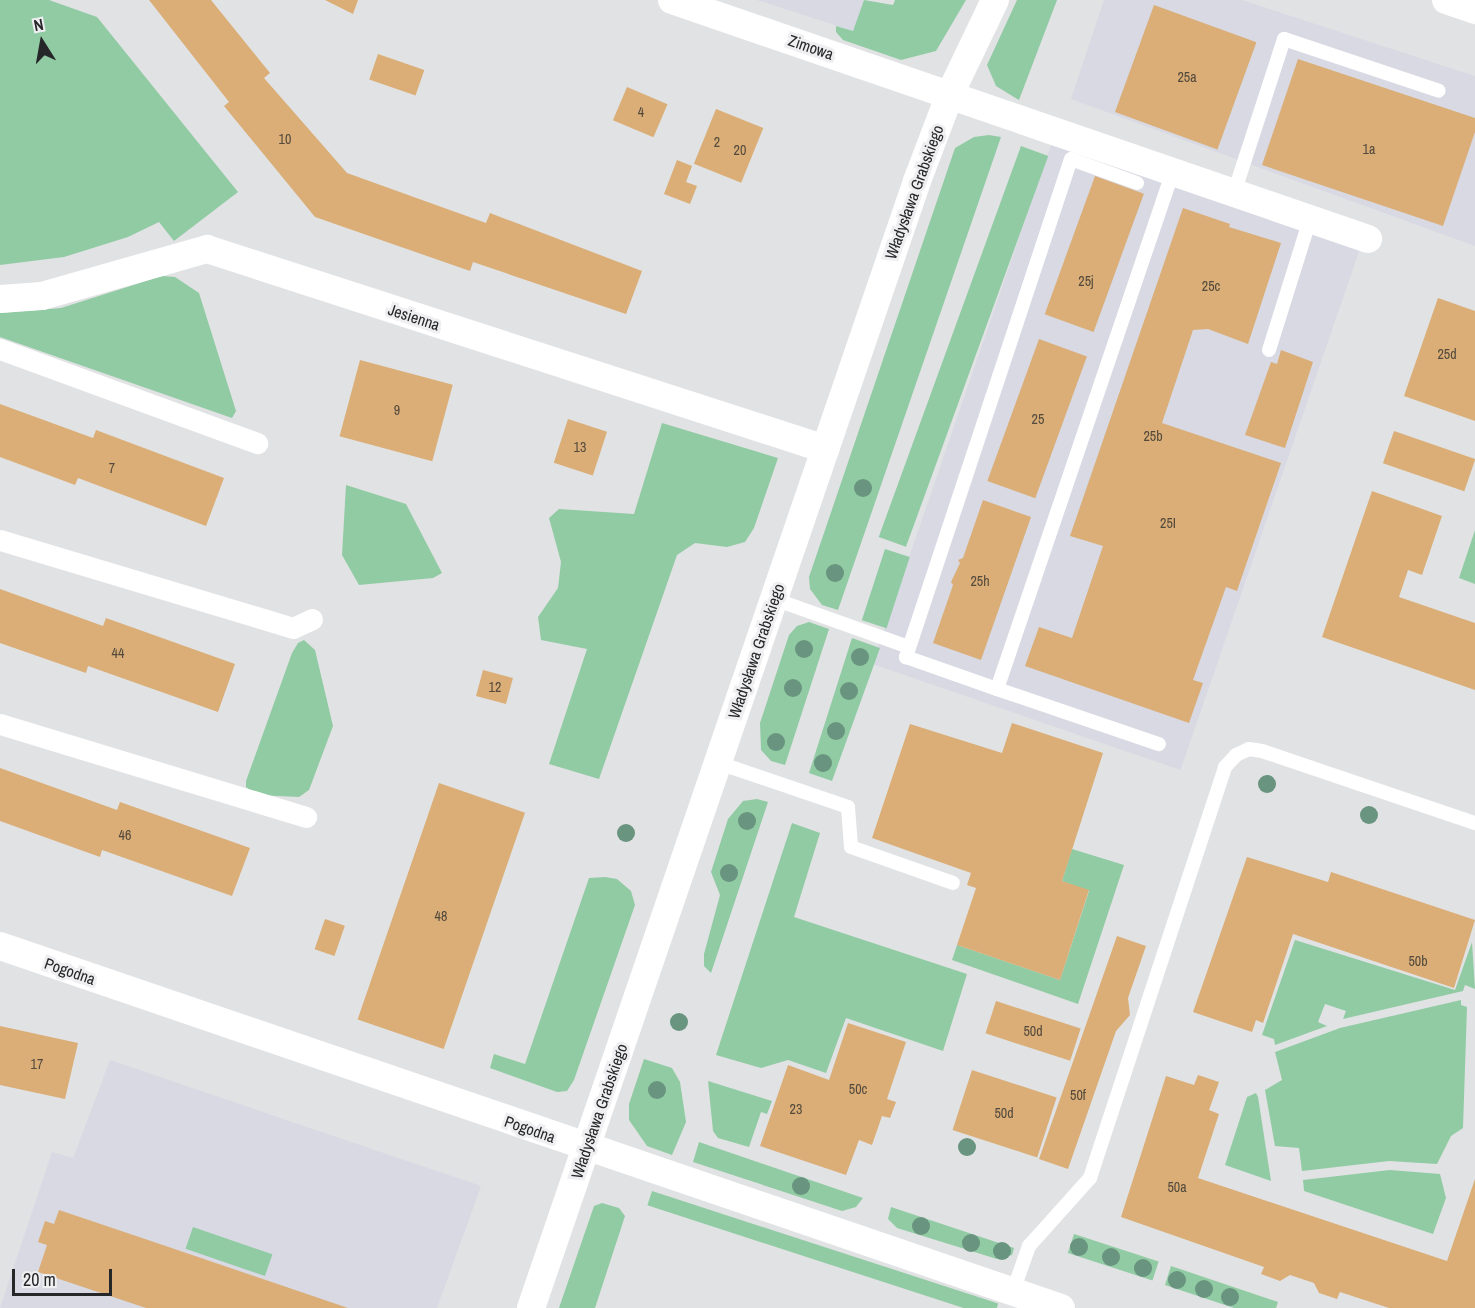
<!DOCTYPE html>
<meta charset="utf-8">
<style>
body{margin:0}
#map{position:relative;width:1475px;height:1308px;overflow:hidden;background:#e1e2e4;font-family:"Archivo Narrow",sans-serif}
div>[style]{position:absolute}
[style*='--x']{left:calc(var(--x)*1px);top:calc(var(--y)*1px);width:calc(var(--w)*1px);rotate:calc(var(--a)*1deg)}
.built>*{inset:0;background:#d8d9e3;transform-origin:0 0}
.green>*{inset:0;background:#91cba3;transform-origin:0 0}
.building>*{inset:0;background:#daae76;transform-origin:0 0}
.service>*{height:14px;margin:-7px;padding:0 7px;transform-origin:7px;border-radius:7px;background:#fff}
.pedestrian>*{height:21px;margin:-10.5px;padding:0 10.5px;transform-origin:10.5px;border-radius:10.5px;background:#fff}
.minor>*{height:28px;margin:-14px;padding:0 14px;transform-origin:14px;border-radius:14px;background:#fff}
.trees>*{width:18px;height:18px;margin:-9px;border-radius:50%;background:#69947f}
span{translate:-50% -50%;white-space:nowrap;text-align:center;line-height:1.15;-webkit-text-stroke:6px #efeff1;paint-order:stroke}
.number-label{font-size:14px;color:#53493c}
.number-label span{-webkit-text-stroke-width:0}
.street-label{font-size:16px;color:#262728}
.north{position:absolute;left:12px;top:12px;width:60px;height:60px;-webkit-text-stroke:4px #efeff1;paint-order:stroke;rotate:349deg;font-size:16px;font-weight:700;line-height:24px;text-align:center;color:#262728}
.north::after{content:'';display:block;margin:auto;width:21px;height:27px;background:#262728;clip-path:polygon(50% 0,100% 100%,50% 72%,0 100%)}
.scale{position:absolute;left:12px;top:1269px;width:100px;height:27px;box-sizing:border-box;border:3px solid #262728;border-top:0;padding-left:8px;font-size:18px;line-height:21px;white-space:nowrap;color:#262728;-webkit-text-stroke:4px #efeff1;paint-order:stroke}
</style>
<div id="map">
<div class="built">
<div style="clip-path:polygon(757px 0,864px 0,853px 31px)"></div>
<div style="clip-path:polygon(1104px 0,1242px 0,1475px 76px,1475px 246px,1071px 99px)"></div>
<div style="left:1052px;top:142px;width:326px;height:552px;rotate:19deg"></div>
<div style="clip-path:polygon(110px 1060px,481px 1186px,437px 1308px,0 1308px,52px 1152px,73px 1158px)"></div>
</div>
<div class="green">
<div style="clip-path:polygon(0 0,49px 0,97px 17px,238px 192px,174px 241px,159px 222px,128px 237px,64px 257px,0 265px)"></div>
<div style="clip-path:polygon(864px 0,893px 5px,895px 0,966px 0,936px 51px,901px 60px,843px 40px,836px 32px,836px 26px,853px 31px)"></div>
<div style="clip-path:polygon(1017px 0,1057px 0,1019px 100px,996px 86px,987px 65px)"></div>
<div style="clip-path:polygon(989px 135px,1001px 137px,838px 610px,822px 605px,810px 589px,809px 577px,955px 148px,974px 137px)"></div>
<div style="left:1021px;top:146px;width:29px;height:416px;rotate:20deg"></div>
<div style="clip-path:polygon(162px 276px,175px 277px,199px 293px,236px 411px,232px 418px,0 337px,0 313px,61px 308px)"></div>
<div style="clip-path:polygon(662px 423px,778px 458px,754px 528px,745px 542px,727px 547px,695px 543px,677px 555px,599px 779px,549px 764px,587px 649px,541px 640px,538px 617px,558px 588px,561px 562px,549px 518px,559px 509px,634px 514px)"></div>
<div style="clip-path:polygon(346px 485px,406px 504px,442px 573px,433px 578px,359px 585px,342px 555px)"></div>
<div style="clip-path:polygon(1475px 530px,1475px 584px,1459px 578px)"></div>
<div style="left:885px;top:549px;width:26px;height:75px;rotate:18deg"></div>
<div style="clip-path:polygon(809px 622px,829px 629px,785px 765px,771px 761px,761px 750px,760px 723px,789px 635px,797px 626px)"></div>
<div style="clip-path:polygon(852px 638px,880px 648px,832px 781px,809px 773px)"></div>
<div style="clip-path:polygon(304px 640px,315px 650px,333px 726px,309px 790px,299px 797px,256px 795px,246px 787px,246px 781px,292px 653px,298px 643px)"></div>
<div style="clip-path:polygon(757px 799px,768px 802px,711px 973px,704px 966px,704px 954px,720px 895px,711px 872px,728px 819px,743px 801px)"></div>
<div style="clip-path:polygon(792px 823px,820px 833px,794px 917px,967px 974px,943px 1051px,846px 1018px,826px 1073px,788px 1060px,761px 1068px,716px 1055px)"></div>
<div style="clip-path:polygon(1072px 849px,1124px 865px,1078px 1004px,952px 960px,957px 945px,1060px 980px,1089px 891px,1062px 881px)"></div>
<div style="clip-path:polygon(605px 877px,617px 879px,631px 891px,635px 905px,574px 1080px,567px 1091px,557px 1092px,490px 1068px,494px 1054px,525px 1064px,589px 878px)"></div>
<div style="clip-path:polygon(1295px 940px,1455px 990px,1472px 942px,1475px 989px,1465px 985px,1463px 991px,1343px 1019px,1346px 1011px,1325px 1004px,1318px 1022px,1327px 1026px,1275px 1045px,1274px 1039px,1262px 1035px)"></div>
<div style="clip-path:polygon(1461px 1000px,1461px 1005px,1467px 1007px,1463px 1128px,1451px 1136px,1437px 1164px,1389px 1161px,1302px 1171px,1299px 1148px,1275px 1146px,1265px 1090px,1282px 1080px,1275px 1052px,1340px 1028px)"></div>
<div style="clip-path:polygon(644px 1059px,672px 1068px,680px 1082px,686px 1122px,672px 1155px,647px 1146px,629px 1120px,629px 1104px)"></div>
<div style="clip-path:polygon(708px 1081px,772px 1101px,767px 1114px,761px 1112px,749px 1147px,718px 1138px,713px 1131px)"></div>
<div style="clip-path:polygon(1256px 1093px,1258px 1097px,1271px 1181px,1225px 1165px,1247px 1097px)"></div>
<div style="clip-path:polygon(699px 1142px,863px 1198px,856px 1207px,842px 1211px,693px 1162px)"></div>
<div style="clip-path:polygon(1390px 1170px,1440px 1174px,1446px 1198px,1433px 1234px,1304px 1191px,1303px 1180px)"></div>
<div style="left:652px;top:1191px;width:364px;height:15px;rotate:18deg"></div>
<div style="clip-path:polygon(602px 1203px,619px 1208px,625px 1216px,595px 1308px,559px 1308px,594px 1206px)"></div>
<div style="clip-path:polygon(891px 1207px,1014px 1248px,1012px 1255px,997px 1259px,897px 1228px,888px 1219px)"></div>
<div style="left:193px;top:1227px;width:84px;height:23px;rotate:19deg"></div>
<div style="left:1074px;top:1234px;width:89px;height:20px;rotate:18deg"></div>
<div style="clip-path:polygon(1171px 1266px,1278px 1302px,1276px 1308px,1234px 1308px,1165px 1285px)"></div>
</div>
<div class="building">
<div style="clip-path:polygon(149px 0,211px 0,270px 73px,264px 78px,347px 173px,486px 223px,490px 213px,642px 271px,626px 314px,473px 262px,470px 271px,315px 217px,224px 106px,229px 102px)"></div>
<div style="clip-path:polygon(325px 0,358px 0,353px 14px)"></div>
<div style="left:1154px;top:5px;width:109px;height:114px;rotate:20deg"></div>
<div style="left:378px;top:54px;width:49px;height:27px;rotate:19deg"></div>
<div style="clip-path:polygon(1298px 59px,1475px 118px,1475px 132px,1443px 226px,1262px 165px)"></div>
<div style="left:627px;top:87px;width:44px;height:36px;rotate:23deg"></div>
<div style="left:716px;top:109px;width:51px;height:59px;rotate:22deg"></div>
<div style="clip-path:polygon(677px 160px,692px 166px,686px 182px,697px 186px,690px 204px,664px 194px)"></div>
<div style="left:1095px;top:176px;width:52px;height:147px;rotate:20deg"></div>
<div style="clip-path:polygon(1183px 208px,1230px 224px,1229px 227px,1281px 243px,1248px 344px,1208px 329px,1193px 330px,1162px 423px,1281px 463px,1237px 591px,1226px 587px,1193px 680px,1203px 683px,1189px 723px,1025px 666px,1039px 627px,1072px 638px,1103px 546px,1070px 536px)"></div>
<div style="clip-path:polygon(1438px 298px,1475px 311px,1475px 421px,1404px 396px)"></div>
<div style="left:1039px;top:339px;width:51px;height:151px;rotate:20deg"></div>
<div style="clip-path:polygon(1281px 350px,1313px 362px,1285px 448px,1245px 435px,1271px 362px,1277px 364px)"></div>
<div style="left:360px;top:360px;width:96px;height:79px;rotate:15deg"></div>
<div style="clip-path:polygon(0 404px,93px 438px,96px 430px,224px 478px,206px 526px,78px 478px,75px 485px,0 457px)"></div>
<div style="left:568px;top:419px;width:41px;height:46px;rotate:18deg"></div>
<div style="left:1394px;top:431px;width:86px;height:34px;rotate:19deg"></div>
<div style="clip-path:polygon(1372px 491px,1442px 516px,1422px 575px,1408px 570px,1399px 597px,1475px 623px,1475px 690px,1322px 637px)"></div>
<div style="clip-path:polygon(983px 500px,1031px 517px,981px 660px,933px 643px,953px 585px,951px 582px,960px 563px,958px 560px,963px 558px)"></div>
<div style="clip-path:polygon(0 589px,103px 626px,106px 618px,235px 664px,218px 712px,88px 666px,86px 673px,0 643px)"></div>
<div style="left:483px;top:670px;width:31px;height:27px;rotate:15deg"></div>
<div style="clip-path:polygon(1012px 723px,1103px 753px,1062px 881px,1089px 890px,1060px 980px,957px 945px,976px 888px,967px 885px,971px 873px,872px 838px,910px 724px,1002px 753px)"></div>
<div style="clip-path:polygon(0 768px,117px 810px,120px 802px,250px 848px,232px 896px,102px 850px,100px 857px,0 821px)"></div>
<div style="left:439px;top:783px;width:91px;height:250px;rotate:19deg"></div>
<div style="clip-path:polygon(1247px 857px,1328px 882px,1331px 872px,1475px 920px,1454px 988px,1293px 934px,1263px 1023px,1256px 1020px,1252px 1032px,1193px 1012px)"></div>
<div style="left:325px;top:919px;width:21px;height:32px;rotate:19deg"></div>
<div style="clip-path:polygon(1117px 936px,1146px 946px,1128px 998px,1130px 1015px,1116px 1031px,1068px 1169px,1039px 1159px)"></div>
<div style="left:996px;top:1001px;width:89px;height:34px;rotate:18deg"></div>
<div style="clip-path:polygon(848px 1023px,906px 1042px,887px 1099px,896px 1102px,890px 1118px,882px 1116px,872px 1145px,859px 1140px,846px 1175px,760px 1146px,788px 1065px,829px 1080px)"></div>
<div style="clip-path:polygon(0 1026px,78px 1043px,65px 1099px,0 1085px)"></div>
<div style="left:972px;top:1070px;width:89px;height:63px;rotate:18deg"></div>
<div style="clip-path:polygon(1198px 1075px,1219px 1082px,1209px 1110px,1219px 1114px,1198px 1178px,1447px 1261px,1475px 1179px,1475px 1308px,1389px 1308px,1340px 1292px,1337px 1299px,1319px 1293px,1314px 1283px,1290px 1275px,1280px 1281px,1261px 1274px,1264px 1267px,1121px 1217px,1166px 1076px,1194px 1085px)"></div>
<div style="clip-path:polygon(59px 1210px,151px 1241px,348px 1308px,146px 1308px,38px 1272px,47px 1245px,38px 1242px,45px 1221px,54px 1224px)"></div>
</div>
<div class="service">
<div style="--x:1137;--y:183;--w:70;--a:-160"></div>
<div style="--x:1071;--y:159;--w:525;--a:108.33"></div>
<div style="--x:906;--y:657;--w:96;--a:19.4"></div>
<div style="--x:997;--y:689;--w:547;--a:-71.23"></div>
<div style="--x:1234;--y:193;--w:162;--a:-72"></div>
<div style="--x:1284;--y:39;--w:163;--a:18.5"></div>
<div style="--x:1269;--y:350;--w:137;--a:-72.6"></div>
<div style="--x:774;--y:599;--w:143;--a:19.6"></div>
<div style="--x:997;--y:689;--w:171;--a:18.8"></div>
<div style="--x:719;--y:763;--w:136;--a:18.8"></div>
<div style="--x:848;--y:807;--w:40;--a:85.7"></div>
<div style="--x:851;--y:847;--w:108;--a:19.4"></div>
<div style="--x:1013;--y:1291;--w:48;--a:-70.4"></div>
<div style="--x:1029;--y:1246;--w:91;--a:-48.1"></div>
<div style="--x:1090;--y:1178;--w:433;--a:-71.8"></div>
<div style="--x:1225;--y:767;--w:16;--a:-47"></div>
<div style="--x:1236;--y:755;--w:14;--a:-25"></div>
<div style="--x:1249;--y:749;--w:13;--a:9"></div>
<div style="--x:1262;--y:751;--w:225;--a:18.7"></div>
</div>
<div class="pedestrian">
<div style="--x:0;--y:349;--w:274;--a:20.1"></div>
<div style="--x:0;--y:540;--w:306;--a:16.7"></div>
<div style="--x:293;--y:628;--w:21;--a:-25"></div>
<div style="--x:0;--y:724;--w:320;--a:16.9"></div>
</div>
<div class="minor">
<div style="--x:672;--y:0;--w:736;--a:18.95"></div>
<div style="--x:1446;--y:0;--w:31;--a:19"></div>
<div style="--x:0;--y:299;--w:42;--a:-4.1"></div>
<div style="--x:42;--y:296;--w:172;--a:-15.9"></div>
<div style="--x:207;--y:249;--w:650;--a:17.93"></div>
<div style="--x:0;--y:946;--w:1121;--a:18.84"></div>
<div style="--x:531;--y:1308;--w:1191;--a:-71.09"></div>
<div style="--x:917;--y:181;--w:93;--a:-69.2"></div>
<div style="--x:950;--y:94;--w:104;--a:-64.4"></div>
</div>
<div class="trees">
<div style="left:863px;top:488px"></div>
<div style="left:835px;top:573px"></div>
<div style="left:804px;top:649px"></div>
<div style="left:860px;top:657px"></div>
<div style="left:793px;top:688px"></div>
<div style="left:849px;top:691px"></div>
<div style="left:836px;top:731px"></div>
<div style="left:776px;top:742px"></div>
<div style="left:823px;top:763px"></div>
<div style="left:1267px;top:784px"></div>
<div style="left:1369px;top:815px"></div>
<div style="left:747px;top:821px"></div>
<div style="left:626px;top:833px"></div>
<div style="left:729px;top:873px"></div>
<div style="left:679px;top:1022px"></div>
<div style="left:657px;top:1090px"></div>
<div style="left:967px;top:1147px"></div>
<div style="left:801px;top:1186px"></div>
<div style="left:921px;top:1226px"></div>
<div style="left:971px;top:1243px"></div>
<div style="left:1079px;top:1247px"></div>
<div style="left:1002px;top:1251px"></div>
<div style="left:1111px;top:1257px"></div>
<div style="left:1143px;top:1268px"></div>
<div style="left:1177px;top:1280px"></div>
<div style="left:1204px;top:1289px"></div>
<div style="left:1230px;top:1297px"></div>
</div>
<div class="number-label">
<span style="left:1187px;top:77px">25a</span>
<span style="left:641px;top:112px">4</span>
<span style="left:285px;top:139px">10</span>
<span style="left:717px;top:142px">2</span>
<span style="left:1369px;top:149px">1a</span>
<span style="left:740px;top:150px">20</span>
<span style="left:1086px;top:281px">25j</span>
<span style="left:1211px;top:286px">25c</span>
<span style="left:1447px;top:354px">25d</span>
<span style="left:397px;top:410px">9</span>
<span style="left:1038px;top:419px">25</span>
<span style="left:1153px;top:436px">25b</span>
<span style="left:580px;top:447px">13</span>
<span style="left:112px;top:468px">7</span>
<span style="left:1168px;top:523px">25I</span>
<span style="left:980px;top:581px">25h</span>
<span style="left:118px;top:653px">44</span>
<span style="left:495px;top:687px">12</span>
<span style="left:125px;top:835px">46</span>
<span style="left:441px;top:916px">48</span>
<span style="left:1418px;top:961px">50b</span>
<span style="left:1033px;top:1031px">50d</span>
<span style="left:37px;top:1064px">17</span>
<span style="left:858px;top:1089px">50c</span>
<span style="left:1078px;top:1095px">50f</span>
<span style="left:796px;top:1109px">23</span>
<span style="left:1004px;top:1113px">50d</span>
<span style="left:1177px;top:1187px">50a</span>
</div>
<div class="street-label">
<span style="left:811px;top:47px;rotate:19deg">Zimowa</span>
<span style="left:914px;top:192px;rotate:-70deg">Władysława Grabskiego</span>
<span style="left:414px;top:317px;rotate:18deg">Jesienna</span>
<span style="left:756px;top:651px;rotate:-71deg">Władysława Grabskiego</span>
<span style="left:70px;top:971px;rotate:19deg">Pogodna</span>
<span style="left:599px;top:1111px;rotate:-71deg">Władysława Grabskiego</span>
<span style="left:530px;top:1129px;rotate:19deg">Pogodna</span>
</div>
<div class="north">N</div>
<div class="scale">20 m</div>
</div>
